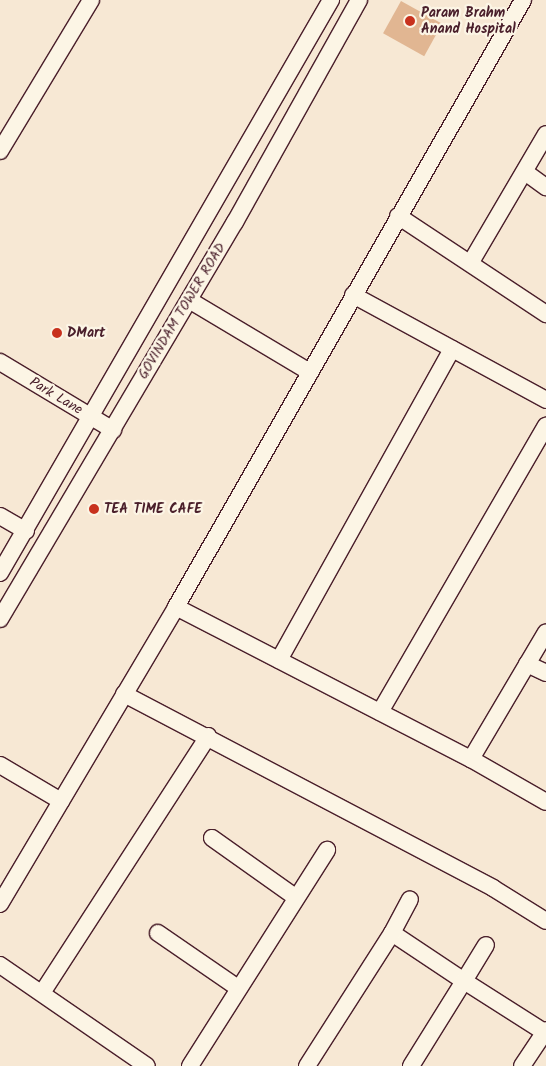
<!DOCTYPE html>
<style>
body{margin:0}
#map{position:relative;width:546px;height:1066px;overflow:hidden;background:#f7e8d4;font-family:Kalam,sans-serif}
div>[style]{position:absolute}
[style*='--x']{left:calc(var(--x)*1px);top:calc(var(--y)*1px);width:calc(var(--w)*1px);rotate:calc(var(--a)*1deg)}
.building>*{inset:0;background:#e1b692;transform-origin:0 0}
.roads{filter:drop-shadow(1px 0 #4a1f2b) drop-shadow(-1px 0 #4a1f2b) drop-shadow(0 1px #4a1f2b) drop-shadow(0 -1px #4a1f2b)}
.minor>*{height:16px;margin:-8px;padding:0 8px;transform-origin:8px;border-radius:8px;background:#fcf5e5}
.dots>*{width:14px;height:14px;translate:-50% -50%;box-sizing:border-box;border:2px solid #fcf5e5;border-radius:50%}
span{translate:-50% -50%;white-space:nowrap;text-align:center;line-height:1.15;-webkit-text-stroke:4.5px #fcf5e5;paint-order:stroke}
.poi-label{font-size:14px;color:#4a1f2b;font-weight:700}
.left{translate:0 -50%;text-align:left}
.street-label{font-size:14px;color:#4a1f2b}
</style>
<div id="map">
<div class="building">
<div style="left:401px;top:1px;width:47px;height:37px;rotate:29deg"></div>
</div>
<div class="roads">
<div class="minor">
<div style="--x:0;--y:151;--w:176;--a:-58.9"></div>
<div style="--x:525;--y:172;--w:26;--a:36"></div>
<div style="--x:398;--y:216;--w:178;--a:33.5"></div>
<div style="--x:471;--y:262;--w:148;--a:-59.6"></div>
<div style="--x:353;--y:295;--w:220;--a:28.5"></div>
<div style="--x:189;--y:300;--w:141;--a:30.8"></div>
<div style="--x:0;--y:362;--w:132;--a:31"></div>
<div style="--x:0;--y:516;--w:30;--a:30"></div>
<div style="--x:0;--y:573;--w:662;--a:-59.99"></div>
<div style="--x:176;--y:607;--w:332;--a:27.3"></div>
<div style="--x:471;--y:759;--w:86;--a:29.8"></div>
<div style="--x:0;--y:619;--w:461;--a:-59.4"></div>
<div style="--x:235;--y:222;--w:254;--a:-60.8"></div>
<div style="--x:279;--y:660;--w:356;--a:-60.9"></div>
<div style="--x:527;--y:664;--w:21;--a:25"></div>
<div style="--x:124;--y:694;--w:417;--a:27.7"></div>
<div style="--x:493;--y:888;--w:62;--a:31.9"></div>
<div style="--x:380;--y:712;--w:331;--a:-59.9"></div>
<div style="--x:471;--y:759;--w:147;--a:-59.4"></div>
<div style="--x:0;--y:765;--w:71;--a:30.5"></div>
<div style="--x:212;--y:838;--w:102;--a:35.4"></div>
<div style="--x:0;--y:904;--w:345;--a:-59.3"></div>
<div style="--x:176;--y:607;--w:699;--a:-60.24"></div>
<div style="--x:158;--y:933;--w:97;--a:34.5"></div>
<div style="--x:392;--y:933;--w:87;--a:33.7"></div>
<div style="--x:464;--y:981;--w:42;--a:-58.6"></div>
<div style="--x:0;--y:965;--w:178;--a:34.5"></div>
<div style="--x:42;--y:993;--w:306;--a:-57.1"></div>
<div style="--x:190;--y:1066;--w:256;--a:-57.6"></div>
<div style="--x:307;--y:1066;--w:158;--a:-57.4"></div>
<div style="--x:392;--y:933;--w:38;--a:-62"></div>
<div style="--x:411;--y:1066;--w:100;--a:-58.1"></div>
<div style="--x:464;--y:981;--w:95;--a:32.5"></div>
<div style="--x:522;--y:1066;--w:43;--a:-56.3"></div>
</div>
</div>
<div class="dots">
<div style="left:410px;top:21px;background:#c8321e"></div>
<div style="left:57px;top:333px;background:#c8321e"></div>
<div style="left:94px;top:509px;background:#c8321e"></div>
</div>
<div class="poi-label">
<span class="left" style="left:421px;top:21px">Param Brahm<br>Anand Hospital</span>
<span class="left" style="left:67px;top:333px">DMart</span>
<span class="left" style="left:104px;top:509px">TEA TIME CAFE</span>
</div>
<div class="street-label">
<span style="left:182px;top:311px;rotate:-59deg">GOVINDAM TOWER ROAD</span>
<span style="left:56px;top:396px;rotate:31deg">Park Lane</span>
</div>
</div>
